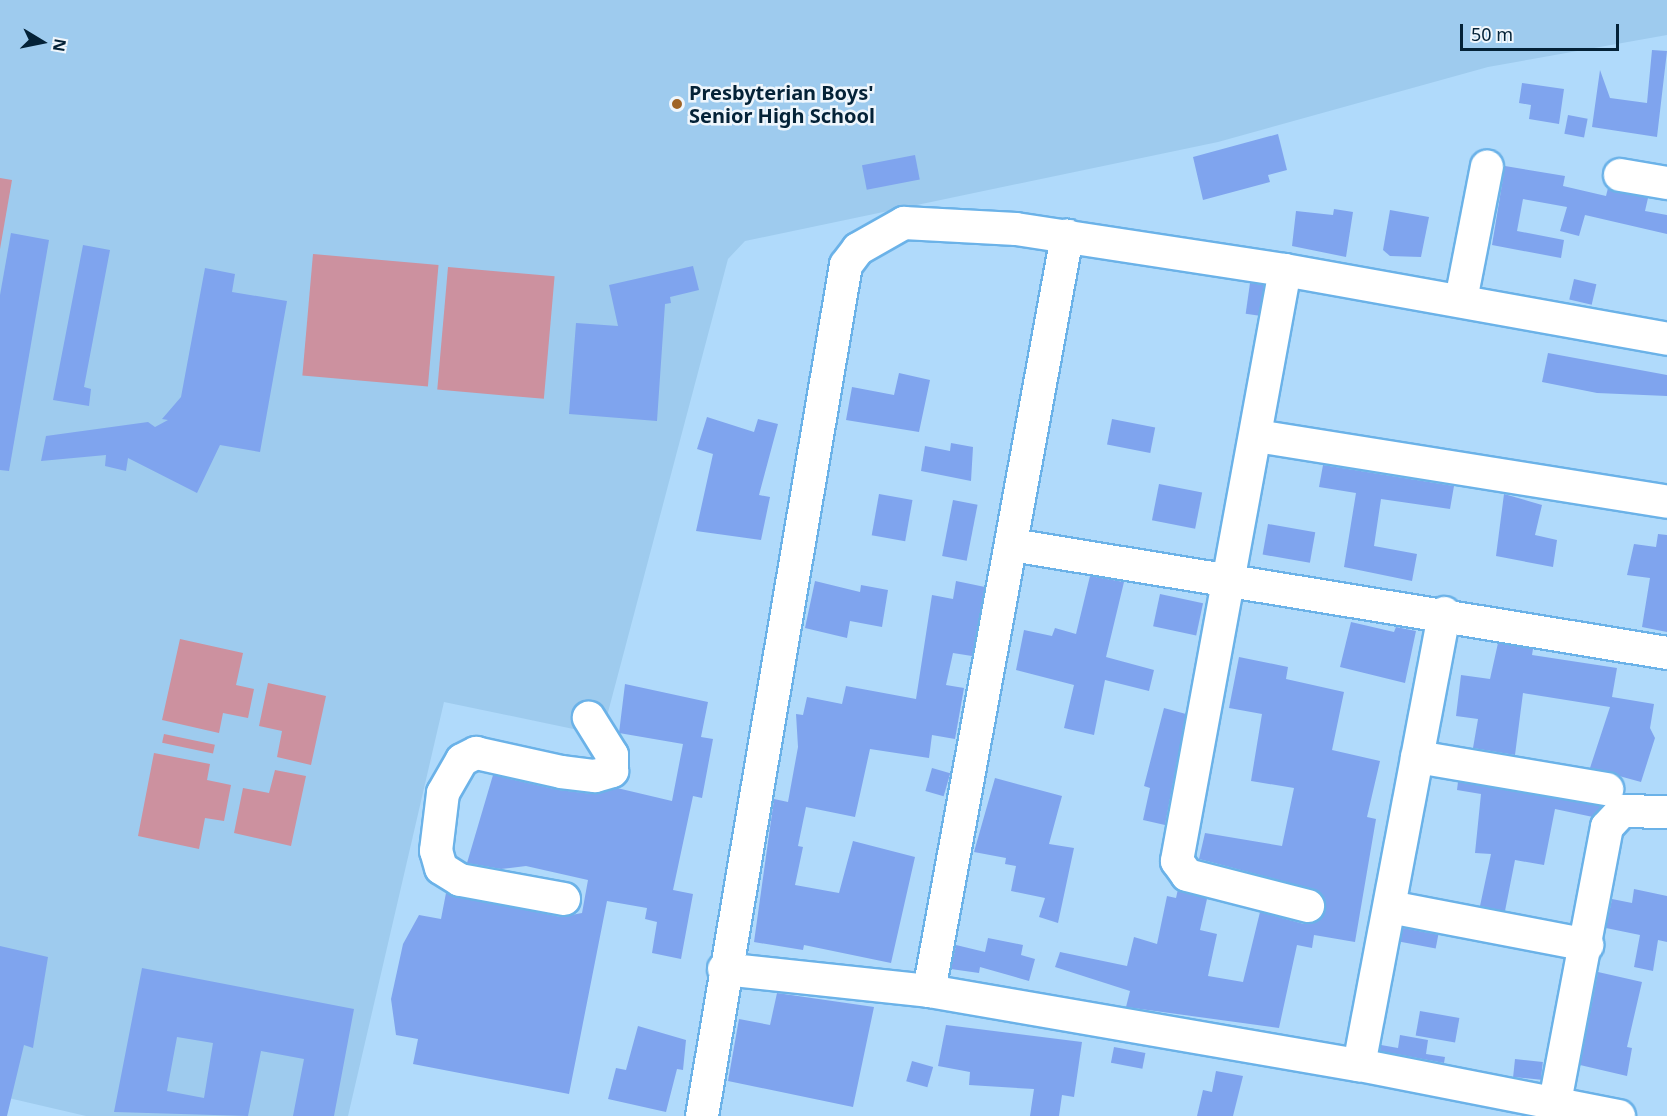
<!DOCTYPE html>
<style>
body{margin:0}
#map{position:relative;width:1667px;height:1116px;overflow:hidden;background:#b0dafb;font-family:"Noto Sans",sans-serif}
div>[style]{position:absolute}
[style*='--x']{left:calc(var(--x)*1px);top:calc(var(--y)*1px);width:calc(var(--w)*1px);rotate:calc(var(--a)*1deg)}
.built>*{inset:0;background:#9ecbee}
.green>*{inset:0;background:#cc919f;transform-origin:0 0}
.building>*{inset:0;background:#7fa4ee;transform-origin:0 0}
.roads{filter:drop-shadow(2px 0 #6bb2e8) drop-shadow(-2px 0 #6bb2e8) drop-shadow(0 2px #6bb2e8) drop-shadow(0 -2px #6bb2e8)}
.minor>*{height:32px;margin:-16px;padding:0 16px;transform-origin:16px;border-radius:16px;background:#fff}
.dots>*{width:16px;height:16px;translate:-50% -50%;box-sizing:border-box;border:3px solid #eff6fc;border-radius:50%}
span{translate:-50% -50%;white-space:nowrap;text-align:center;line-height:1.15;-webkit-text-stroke:5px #eff6fc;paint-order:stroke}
.poi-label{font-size:20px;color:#042237;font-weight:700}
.left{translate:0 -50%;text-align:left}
.north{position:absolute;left:12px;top:12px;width:60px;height:60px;-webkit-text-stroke:4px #eff6fc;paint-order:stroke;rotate:100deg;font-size:16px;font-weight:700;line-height:24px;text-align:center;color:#042237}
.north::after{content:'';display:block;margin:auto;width:21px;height:27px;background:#042237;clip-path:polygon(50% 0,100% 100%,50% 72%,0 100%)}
.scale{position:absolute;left:1460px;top:24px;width:159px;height:27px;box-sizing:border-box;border:3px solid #042237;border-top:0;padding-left:8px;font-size:18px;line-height:21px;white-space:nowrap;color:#042237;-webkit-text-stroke:4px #eff6fc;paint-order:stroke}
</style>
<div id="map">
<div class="built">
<div style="clip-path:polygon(0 0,1667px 0,1667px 35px,1488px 67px,1218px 142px,745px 241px,728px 259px,602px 735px,444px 702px,348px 1116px,86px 1116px,0 1096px)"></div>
</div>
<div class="green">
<div style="clip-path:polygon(0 178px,12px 180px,0 249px)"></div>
<div style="left:313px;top:254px;width:126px;height:122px;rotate:5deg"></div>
<div style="left:448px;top:267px;width:107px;height:123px;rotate:5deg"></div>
<div style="clip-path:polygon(180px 639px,243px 653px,236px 685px,254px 689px,248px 718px,223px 713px,219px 733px,162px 720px)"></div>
<div style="clip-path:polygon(268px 683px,326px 696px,311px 765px,277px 757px,282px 731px,259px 726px)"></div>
<div style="left:164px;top:734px;width:52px;height:9px;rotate:12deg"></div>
<div style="clip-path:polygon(154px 753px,210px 764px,207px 780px,231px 785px,224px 821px,205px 818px,199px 849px,138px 836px)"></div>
<div style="clip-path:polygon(275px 770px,306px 776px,291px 846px,234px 833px,243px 788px,269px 793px)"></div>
</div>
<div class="building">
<div style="clip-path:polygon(1652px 50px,1667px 51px,1657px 137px,1592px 127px,1600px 70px,1610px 98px,1647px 103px)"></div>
<div style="clip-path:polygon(1522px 83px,1564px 89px,1559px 124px,1529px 119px,1531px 105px,1519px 103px)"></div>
<div style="left:1568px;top:115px;width:20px;height:19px;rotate:11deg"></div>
<div style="clip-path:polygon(1278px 134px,1287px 170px,1268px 175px,1270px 182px,1203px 200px,1193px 157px)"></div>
<div style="left:915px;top:155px;width:25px;height:54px;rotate:79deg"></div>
<div style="clip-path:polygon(1505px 166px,1565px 176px,1563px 186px,1606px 196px,1608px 188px,1648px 198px,1645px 211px,1667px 215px,1667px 234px,1585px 215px,1579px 236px,1560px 231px,1567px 207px,1523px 199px,1517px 231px,1564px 240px,1561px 258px,1492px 245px)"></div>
<div style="clip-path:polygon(1334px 209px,1353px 212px,1346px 257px,1292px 246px,1296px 211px,1333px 215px)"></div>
<div style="clip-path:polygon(1390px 210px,1429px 217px,1421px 257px,1390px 256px,1383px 250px)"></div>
<div style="clip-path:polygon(11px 233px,49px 240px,9px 471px,0 470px,0 295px)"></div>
<div style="clip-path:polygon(83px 245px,110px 250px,84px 387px,91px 389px,89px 406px,53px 400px)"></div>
<div style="clip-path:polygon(693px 266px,699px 290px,670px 297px,671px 303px,665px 304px,657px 421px,569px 414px,576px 323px,618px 326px,609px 285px)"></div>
<div style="clip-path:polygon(205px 268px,235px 274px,232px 292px,287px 301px,260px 452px,220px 445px,197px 493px,128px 458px,126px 471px,105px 466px,106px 455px,41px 461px,46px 436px,148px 422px,155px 427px,168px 420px,162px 419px,181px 397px)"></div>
<div style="left:1574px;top:279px;width:23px;height:21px;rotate:13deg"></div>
<div style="left:1250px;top:283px;width:14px;height:31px;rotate:8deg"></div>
<div style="clip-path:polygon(1548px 353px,1667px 375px,1667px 396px,1597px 393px,1542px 382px)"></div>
<div style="clip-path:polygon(899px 373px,930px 380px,919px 432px,846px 420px,852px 387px,894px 395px)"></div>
<div style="clip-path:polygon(707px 417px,754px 432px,758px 419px,778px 424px,759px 495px,770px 497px,761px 540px,696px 531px,713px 454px,697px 449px)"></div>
<div style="left:1112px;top:419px;width:44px;height:26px;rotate:11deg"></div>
<div style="clip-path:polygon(951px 443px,973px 447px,971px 481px,921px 471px,925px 446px,950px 451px)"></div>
<div style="clip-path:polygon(1323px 465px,1454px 486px,1450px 509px,1381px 499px,1374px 546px,1417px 554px,1412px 581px,1344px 567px,1356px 493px,1319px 487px)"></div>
<div style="left:1159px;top:484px;width:44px;height:37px;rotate:11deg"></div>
<div style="left:879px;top:494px;width:34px;height:42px;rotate:10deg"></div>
<div style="clip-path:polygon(1504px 494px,1542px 505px,1535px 535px,1557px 540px,1553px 567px,1496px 556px)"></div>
<div style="left:953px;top:500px;width:25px;height:57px;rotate:11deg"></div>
<div style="left:1268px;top:524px;width:48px;height:31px;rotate:10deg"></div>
<div style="clip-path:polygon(1658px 534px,1667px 535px,1667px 632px,1642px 627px,1650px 578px,1627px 575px,1634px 544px,1656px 547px)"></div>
<div style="clip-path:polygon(1090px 576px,1124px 582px,1106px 657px,1154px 670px,1149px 691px,1105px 680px,1094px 735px,1064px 728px,1074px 685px,1016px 670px,1024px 630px,1052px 636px,1055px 628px,1076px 634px)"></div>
<div style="clip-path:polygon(815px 581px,860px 592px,861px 585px,888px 590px,882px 627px,850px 621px,847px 638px,805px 628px)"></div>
<div style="clip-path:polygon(956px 581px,985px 587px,972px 656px,953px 653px,946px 685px,964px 688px,955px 739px,932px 735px,929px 758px,870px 749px,855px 817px,806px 807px,798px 846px,803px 847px,795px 885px,839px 893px,853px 841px,915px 857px,891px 963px,804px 945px,803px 950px,754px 942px,774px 799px,788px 802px,798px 747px,796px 714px,803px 715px,807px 697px,842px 704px,846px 686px,916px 699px,932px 595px,953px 599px)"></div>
<div style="left:1160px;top:594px;width:44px;height:33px;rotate:12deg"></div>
<div style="clip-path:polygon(1351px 622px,1394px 632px,1396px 627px,1416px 631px,1405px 683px,1340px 667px)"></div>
<div style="clip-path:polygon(1498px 643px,1533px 649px,1532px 655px,1617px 668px,1612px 697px,1654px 704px,1650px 728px,1655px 738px,1641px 782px,1590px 768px,1610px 707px,1523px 693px,1515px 755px,1473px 748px,1478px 719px,1456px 716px,1461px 675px,1490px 679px)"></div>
<div style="clip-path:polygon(1239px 657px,1288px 667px,1286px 679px,1344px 692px,1332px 750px,1380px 761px,1367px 817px,1376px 819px,1355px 942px,1314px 935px,1312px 948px,1297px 945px,1279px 1028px,1126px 1007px,1130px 991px,1055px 967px,1060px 952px,1127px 966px,1134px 937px,1157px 944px,1167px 896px,1176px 898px,1178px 889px,1212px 900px,1207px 899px,1200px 930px,1217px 934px,1208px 976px,1243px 982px,1260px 912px,1304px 924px,1321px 918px,1325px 902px,1313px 889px,1199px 859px,1205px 833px,1282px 846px,1294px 788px,1251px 781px,1262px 714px,1229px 708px)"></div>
<div style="clip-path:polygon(625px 684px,708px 702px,701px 737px,713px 739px,702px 798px,693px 796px,673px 890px,693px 894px,681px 959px,652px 953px,657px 922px,645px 919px,647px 908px,607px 901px,569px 1094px,413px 1064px,418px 1039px,396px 1035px,391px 999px,403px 944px,419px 915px,441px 919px,446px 893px,561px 917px,582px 913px,588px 880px,526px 866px,501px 869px,467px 863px,493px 775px,559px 790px,593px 794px,617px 788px,672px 801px,683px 744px,619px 733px)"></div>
<div style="clip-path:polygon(1164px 708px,1186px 714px,1165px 825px,1143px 820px,1150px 788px,1144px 786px)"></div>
<div style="left:932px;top:768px;width:19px;height:24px;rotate:16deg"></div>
<div style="clip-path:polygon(995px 778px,1062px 796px,1049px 844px,1074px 848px,1058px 923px,1039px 917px,1045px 898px,1011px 891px,1016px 866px,1005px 864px,1006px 858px,974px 852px)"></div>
<div style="clip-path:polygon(1458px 782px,1602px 806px,1593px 817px,1555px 809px,1544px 865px,1515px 860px,1505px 911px,1480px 906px,1491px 854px,1475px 853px,1481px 794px,1457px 790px)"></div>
<div style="clip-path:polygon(1634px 889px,1667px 896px,1667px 942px,1658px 940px,1653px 971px,1634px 967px,1640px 935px,1606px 928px,1612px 899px,1632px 903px)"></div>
<div style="left:1403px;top:928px;width:36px;height:14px;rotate:11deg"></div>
<div style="clip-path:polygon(988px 938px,1023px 945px,1021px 955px,1035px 959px,1029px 981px,980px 967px,979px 973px,951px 969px,956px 945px,985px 952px)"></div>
<div style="clip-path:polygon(0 946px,48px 957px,33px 1048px,24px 1045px,7px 1116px,0 1116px)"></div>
<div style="clip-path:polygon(evenodd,142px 968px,354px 1009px,334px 1116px,293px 1116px,304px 1059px,261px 1051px,248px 1116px,114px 1112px,142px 968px,177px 1037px,213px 1043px,204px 1098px,167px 1091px,177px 1037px)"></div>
<div style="clip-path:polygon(1598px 972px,1642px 982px,1627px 1047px,1632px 1048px,1627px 1076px,1580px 1065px)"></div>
<div style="clip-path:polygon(777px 993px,874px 1007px,853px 1107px,728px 1081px,739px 1019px,770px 1025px)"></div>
<div style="left:1420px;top:1011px;width:40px;height:25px;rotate:10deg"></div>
<div style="clip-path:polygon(946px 1025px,1082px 1042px,1074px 1097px,1062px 1095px,1059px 1116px,1030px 1116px,1034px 1089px,969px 1085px,970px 1072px,938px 1066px)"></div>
<div style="clip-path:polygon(638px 1026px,686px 1040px,683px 1070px,677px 1069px,666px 1112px,608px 1099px,616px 1068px,626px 1070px)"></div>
<div style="clip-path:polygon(1400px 1035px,1428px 1040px,1426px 1054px,1445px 1057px,1444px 1063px,1380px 1051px,1381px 1045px,1398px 1048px)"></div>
<div style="left:1114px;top:1047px;width:32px;height:16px;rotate:11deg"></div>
<div style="left:1515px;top:1059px;width:28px;height:18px;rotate:6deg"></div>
<div style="left:912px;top:1061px;width:22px;height:21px;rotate:16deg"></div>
<div style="clip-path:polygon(1216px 1071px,1243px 1076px,1233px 1116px,1197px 1116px,1203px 1090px,1212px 1092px)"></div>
</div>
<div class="roads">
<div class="minor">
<div style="--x:1620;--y:175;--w:48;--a:9.7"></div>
<div style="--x:1285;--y:270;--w:601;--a:100.36"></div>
<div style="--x:1177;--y:861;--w:17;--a:54"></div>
<div style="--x:1187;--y:875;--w:125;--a:14.4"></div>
<div style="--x:1461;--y:300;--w:136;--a:-79"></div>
<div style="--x:1257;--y:436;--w:415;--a:9.1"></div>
<div style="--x:1012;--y:545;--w:664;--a:9.36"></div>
<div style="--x:1417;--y:757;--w:193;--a:9.6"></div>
<div style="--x:564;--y:899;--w:106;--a:-169.6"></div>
<div style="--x:460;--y:880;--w:22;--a:-148"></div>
<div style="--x:441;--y:868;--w:18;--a:-106"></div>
<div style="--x:436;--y:851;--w:58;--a:-83.1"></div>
<div style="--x:443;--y:793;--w:38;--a:-60"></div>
<div style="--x:462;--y:760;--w:16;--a:-27"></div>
<div style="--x:476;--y:753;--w:87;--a:12.6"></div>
<div style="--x:561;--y:772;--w:34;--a:7"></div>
<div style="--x:595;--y:776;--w:18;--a:-16"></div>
<div style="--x:612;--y:771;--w:16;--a:-90"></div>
<div style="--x:612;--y:755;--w:44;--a:-121.9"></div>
<div style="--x:1390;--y:907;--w:201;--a:10.9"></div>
<div style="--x:724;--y:969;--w:206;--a:6.1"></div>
<div style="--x:929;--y:991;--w:436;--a:9.8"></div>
<div style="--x:1359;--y:1065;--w:265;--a:11.1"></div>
<div style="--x:929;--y:991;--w:768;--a:-79.64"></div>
<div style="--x:1359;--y:1065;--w:460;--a:-79.3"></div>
<div style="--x:1555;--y:1102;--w:280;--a:-79.3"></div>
<div style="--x:1607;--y:827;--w:22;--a:-47"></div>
<div style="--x:1622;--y:811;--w:45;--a:1.3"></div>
<div style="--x:702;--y:1116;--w:863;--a:-80.4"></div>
<div style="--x:846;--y:265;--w:20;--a:-53"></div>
<div style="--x:858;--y:249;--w:53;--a:-29.5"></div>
<div style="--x:904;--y:223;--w:112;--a:3.1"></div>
<div style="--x:1016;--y:229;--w:272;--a:8.7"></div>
<div style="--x:1285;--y:270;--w:388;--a:10.2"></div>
</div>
</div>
<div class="dots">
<div style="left:677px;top:104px;background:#a06426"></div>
</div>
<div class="poi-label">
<span class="left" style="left:689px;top:104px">Presbyterian Boys'<br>Senior High School</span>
</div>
<div class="north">N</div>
<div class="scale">50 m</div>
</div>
